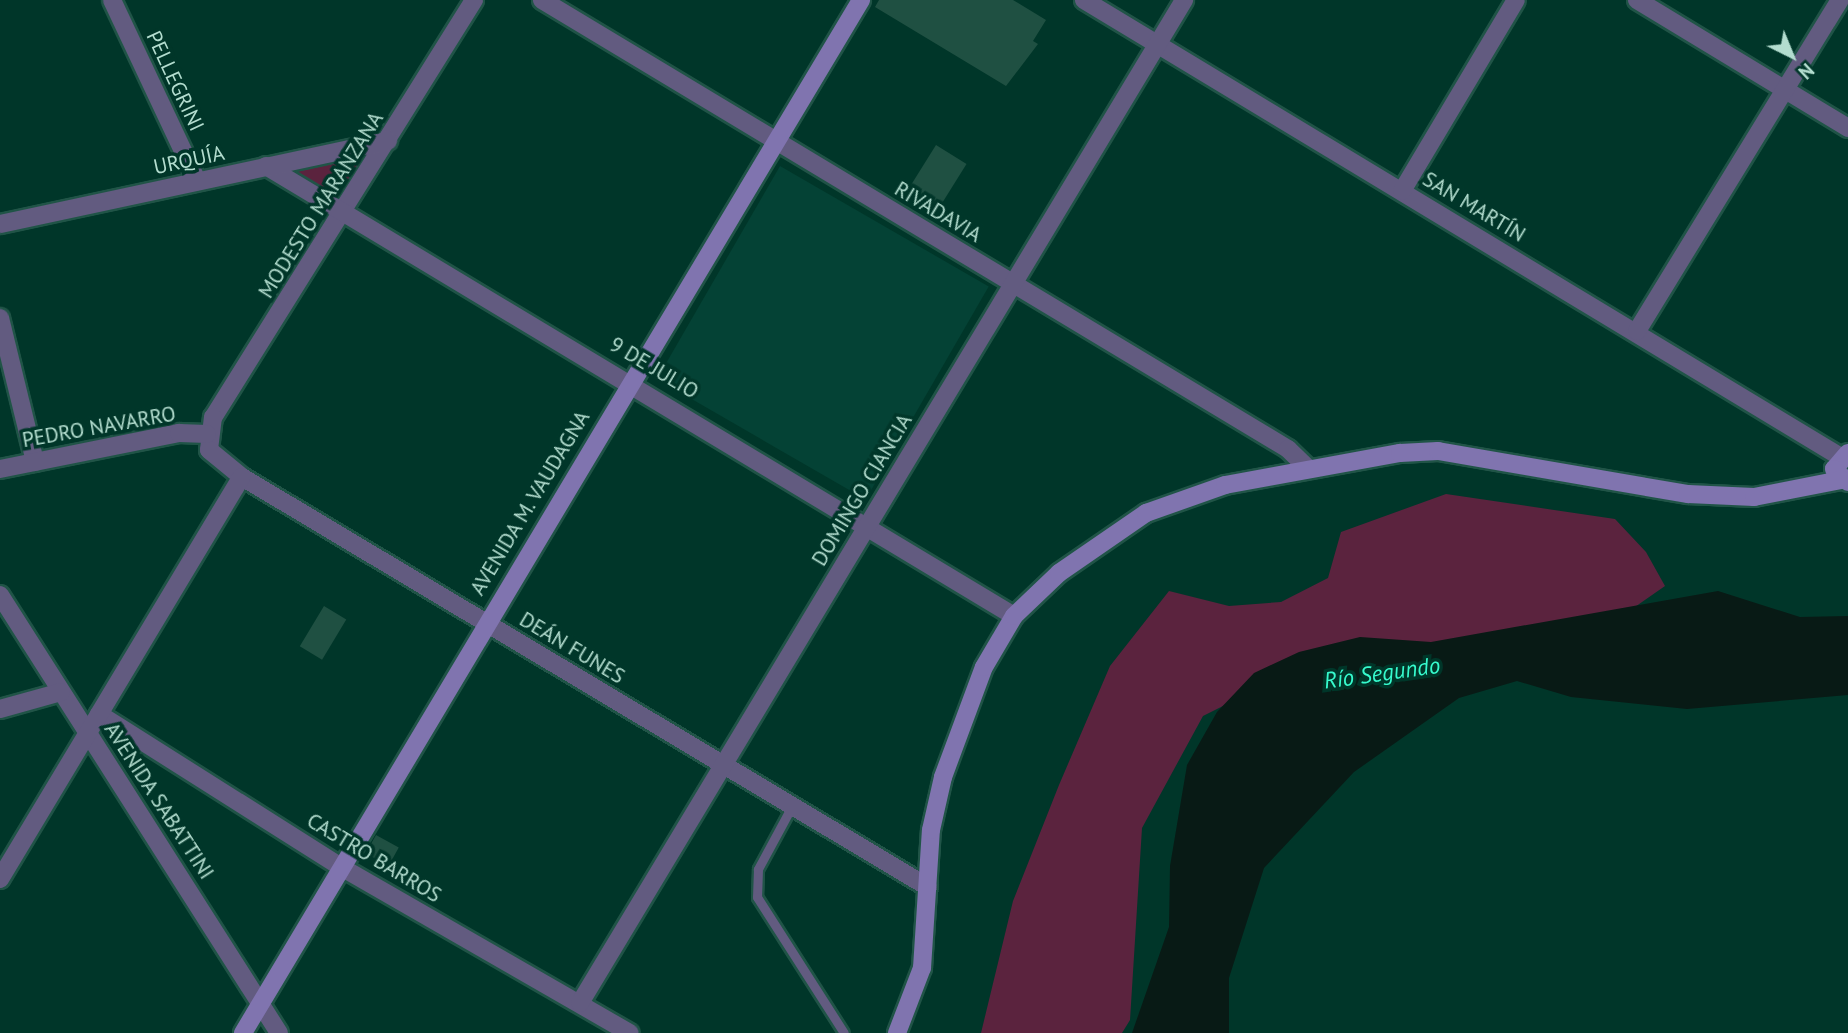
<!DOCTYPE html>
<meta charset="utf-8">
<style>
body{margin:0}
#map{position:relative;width:1848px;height:1033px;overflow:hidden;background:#003629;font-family:"PT Sans",sans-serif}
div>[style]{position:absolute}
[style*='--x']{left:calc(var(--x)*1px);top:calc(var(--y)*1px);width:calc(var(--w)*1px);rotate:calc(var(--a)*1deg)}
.built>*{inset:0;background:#044235;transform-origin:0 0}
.green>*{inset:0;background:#5b233e}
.water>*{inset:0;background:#081a15}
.building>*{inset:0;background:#1f5042;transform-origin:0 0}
.roads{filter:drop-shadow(2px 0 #205447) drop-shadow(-2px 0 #205447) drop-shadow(0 2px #205447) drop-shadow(0 -2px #205447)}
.service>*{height:9px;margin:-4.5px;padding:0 4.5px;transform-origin:4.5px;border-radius:4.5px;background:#625b80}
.minor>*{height:18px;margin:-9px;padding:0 9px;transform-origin:9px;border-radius:9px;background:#625b80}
.secondary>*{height:18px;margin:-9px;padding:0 9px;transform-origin:9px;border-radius:9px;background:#8074af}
span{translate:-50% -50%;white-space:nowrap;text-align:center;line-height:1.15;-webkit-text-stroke:7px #003629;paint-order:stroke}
.street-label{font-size:21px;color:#b3ddcf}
.water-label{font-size:23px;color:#36facd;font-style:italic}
.north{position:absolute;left:1757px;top:21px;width:70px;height:70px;-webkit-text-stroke:5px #003629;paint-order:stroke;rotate:137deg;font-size:19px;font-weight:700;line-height:28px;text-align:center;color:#b3ddcf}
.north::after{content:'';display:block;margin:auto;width:24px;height:32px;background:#b3ddcf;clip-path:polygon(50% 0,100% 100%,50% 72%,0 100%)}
</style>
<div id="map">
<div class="built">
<div style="left:780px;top:166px;width:241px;height:246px;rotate:30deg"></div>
</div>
<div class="green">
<div style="clip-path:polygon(369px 155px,338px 203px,283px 167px)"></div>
<div style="clip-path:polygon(1446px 494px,1615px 519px,1646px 552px,1665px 586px,1609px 625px,1293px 671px,1203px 716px,1142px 828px,1130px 1020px,1122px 1033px,981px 1033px,1013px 901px,1059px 785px,1110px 666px,1169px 591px,1229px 606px,1281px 602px,1328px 578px,1341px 532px)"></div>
</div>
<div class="water">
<div style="clip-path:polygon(1718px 591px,1800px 617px,1848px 616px,1848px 695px,1687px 709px,1571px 697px,1517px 681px,1459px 698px,1354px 772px,1264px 868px,1229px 978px,1229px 1033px,1132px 1033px,1169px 927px,1170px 866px,1187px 765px,1217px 712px,1254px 673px,1299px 652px,1360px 637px,1431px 642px)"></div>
</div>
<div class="building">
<div style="clip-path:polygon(879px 0,1013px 0,1046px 20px,1033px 41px,1038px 44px,1006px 86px,875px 7px)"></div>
<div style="left:936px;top:145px;width:36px;height:51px;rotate:32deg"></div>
<div style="left:324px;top:606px;width:26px;height:47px;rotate:31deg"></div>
<div style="left:376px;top:835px;width:26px;height:21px;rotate:29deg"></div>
</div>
<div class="roads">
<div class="service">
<div style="--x:792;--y:806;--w:72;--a:118.4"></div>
<div style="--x:758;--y:869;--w:28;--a:92"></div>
<div style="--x:757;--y:897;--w:161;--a:57.4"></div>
</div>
<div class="minor">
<div style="--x:112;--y:0;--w:200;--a:64.8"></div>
<div style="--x:474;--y:0;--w:492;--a:122"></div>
<div style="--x:213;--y:417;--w:33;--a:97"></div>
<div style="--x:209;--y:450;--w:43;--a:39.3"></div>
<div style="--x:242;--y:477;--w:799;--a:30.87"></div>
<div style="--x:542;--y:0;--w:871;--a:31.04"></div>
<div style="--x:1288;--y:449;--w:28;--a:44"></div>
<div style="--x:1084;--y:0;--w:882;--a:31.13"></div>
<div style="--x:1637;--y:0;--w:247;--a:31.2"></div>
<div style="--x:266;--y:166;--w:873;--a:31.03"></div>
<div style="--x:1402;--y:191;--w:222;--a:-59.2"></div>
<div style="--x:0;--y:224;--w:397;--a:-12.1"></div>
<div style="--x:0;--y:318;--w:148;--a:76.3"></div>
<div style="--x:1637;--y:331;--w:388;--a:-58.5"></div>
<div style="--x:0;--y:469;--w:183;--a:-11.4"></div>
<div style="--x:179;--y:433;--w:28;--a:2"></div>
<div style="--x:0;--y:595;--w:519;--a:57.5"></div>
<div style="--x:0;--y:709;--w:63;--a:-15.6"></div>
<div style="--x:99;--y:714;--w:286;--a:32.3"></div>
<div style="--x:341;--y:867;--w:333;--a:29.9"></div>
<div style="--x:0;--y:879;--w:469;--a:-59"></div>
<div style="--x:580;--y:1003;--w:1171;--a:-58.94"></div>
</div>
<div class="secondary">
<div style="--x:1848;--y:453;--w:21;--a:131"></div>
<div style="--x:1834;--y:469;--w:19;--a:43"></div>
<div style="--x:243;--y:1033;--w:1204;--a:-59.11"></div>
<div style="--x:897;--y:1033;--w:70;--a:-69"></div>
<div style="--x:922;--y:968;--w:138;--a:-86.3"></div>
<div style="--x:931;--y:830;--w:54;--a:-77.2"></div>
<div style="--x:943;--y:777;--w:117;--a:-69.6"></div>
<div style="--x:984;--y:667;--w:59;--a:-59.5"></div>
<div style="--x:1014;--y:616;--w:62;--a:-43.7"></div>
<div style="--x:1059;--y:573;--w:106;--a:-34.6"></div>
<div style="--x:1146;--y:513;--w:84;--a:-19.5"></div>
<div style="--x:1225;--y:485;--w:178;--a:-10.4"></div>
<div style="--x:1400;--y:453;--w:38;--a:-3"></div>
<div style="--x:1438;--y:451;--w:254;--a:9.8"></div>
<div style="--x:1688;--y:494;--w:66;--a:2.6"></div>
<div style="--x:1754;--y:497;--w:89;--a:-11.1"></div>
</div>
</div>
<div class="street-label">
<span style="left:175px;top:81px;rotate:65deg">PELLEGRINI</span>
<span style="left:189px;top:160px;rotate:-12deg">URQUÍA</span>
<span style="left:321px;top:205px;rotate:-58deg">MODESTO MARANZANA</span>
<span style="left:1474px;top:207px;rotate:31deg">SAN MARTÍN</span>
<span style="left:938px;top:212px;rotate:31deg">RIVADAVIA</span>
<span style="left:654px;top:368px;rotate:31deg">9 DE JULIO</span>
<span style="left:99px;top:427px;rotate:-10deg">PEDRO NAVARRO</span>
<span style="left:862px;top:490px;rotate:-59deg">DOMINGO CIANCIA</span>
<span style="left:530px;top:503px;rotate:-59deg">AVENIDA M. VAUDAGNA</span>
<span style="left:572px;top:648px;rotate:31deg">DEÁN FUNES</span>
<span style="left:159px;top:801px;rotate:57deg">AVENIDA SABATTINI</span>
<span style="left:374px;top:858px;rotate:31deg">CASTRO BARROS</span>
</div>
<div class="water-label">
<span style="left:1382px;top:673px;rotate:-8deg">Río Segundo</span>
</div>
<div class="north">N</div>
</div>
